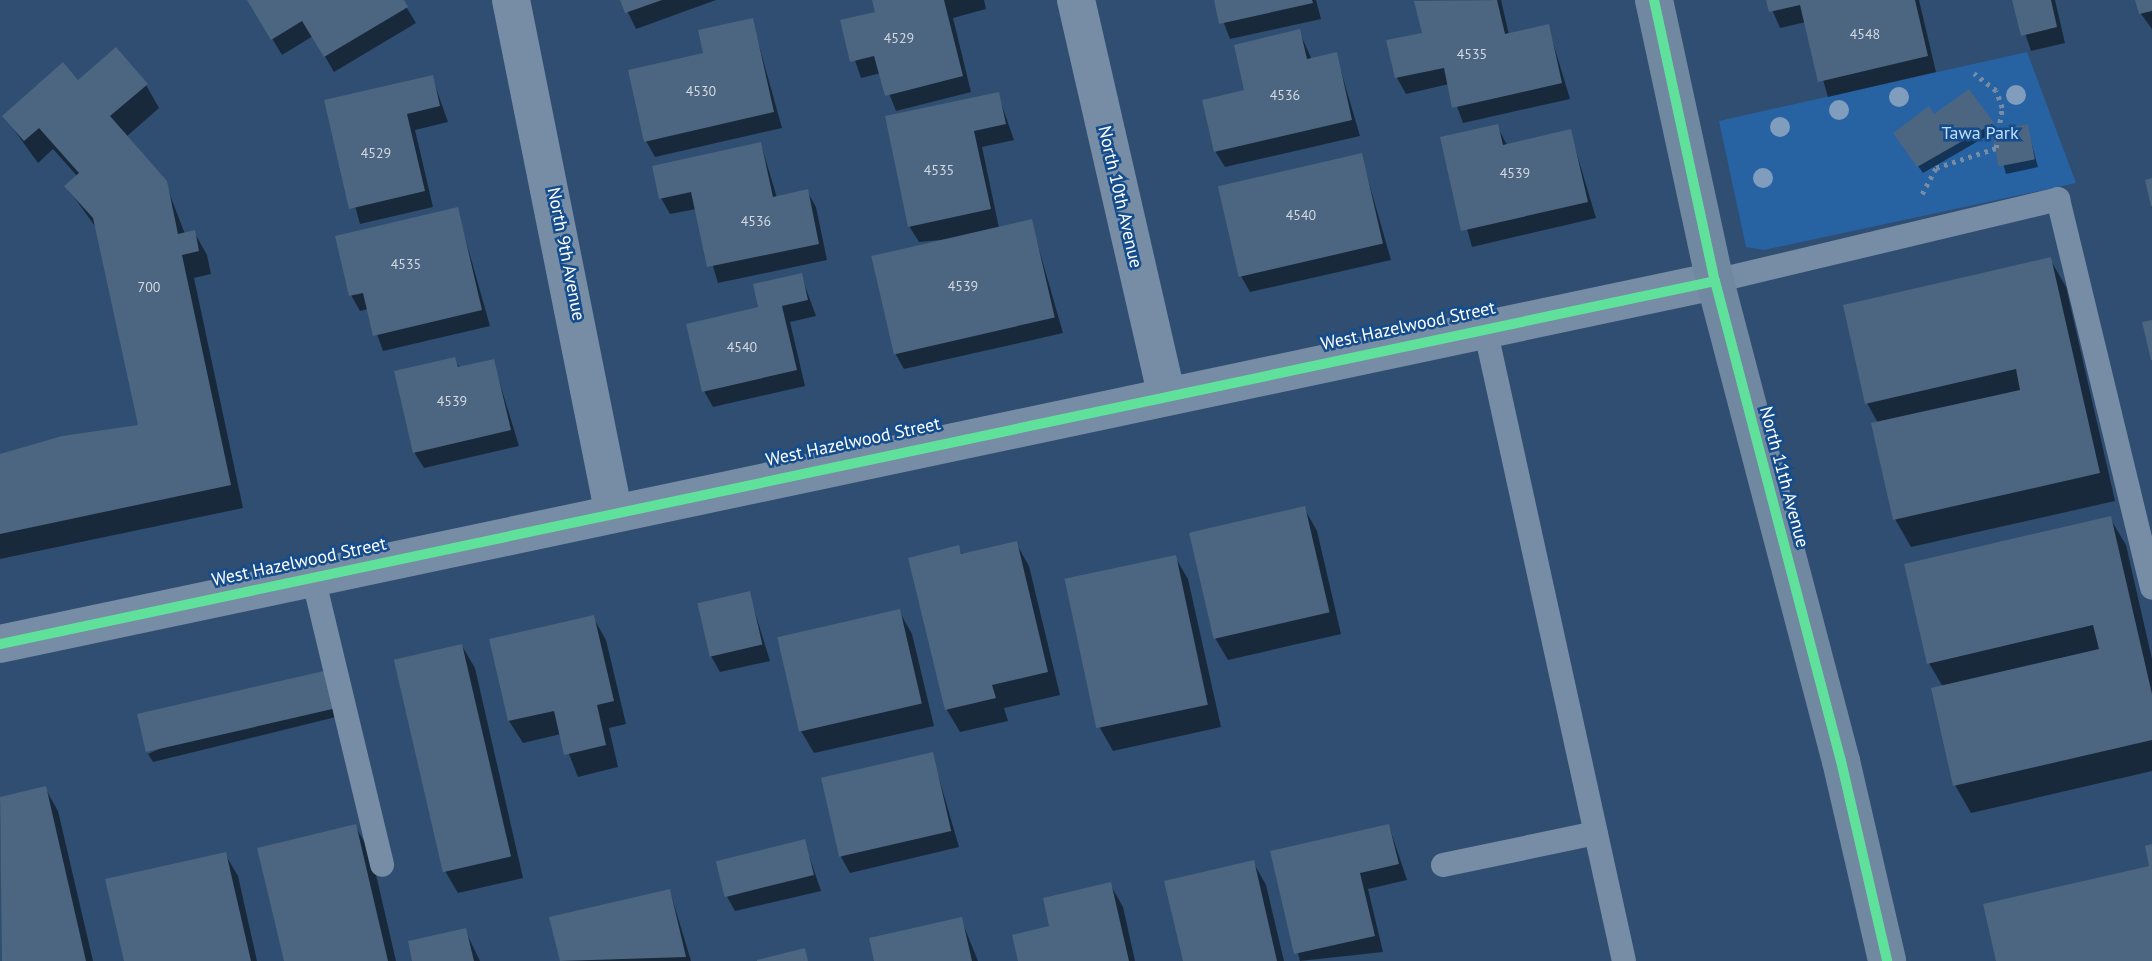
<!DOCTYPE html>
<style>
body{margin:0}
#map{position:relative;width:2152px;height:961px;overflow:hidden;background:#2f4e71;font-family:"PT Sans",sans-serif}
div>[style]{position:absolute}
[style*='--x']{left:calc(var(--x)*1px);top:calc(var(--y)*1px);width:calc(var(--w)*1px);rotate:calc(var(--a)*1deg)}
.green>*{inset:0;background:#2763a3}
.shadow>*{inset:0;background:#0007}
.building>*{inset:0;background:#4c6581;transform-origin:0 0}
.path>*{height:4.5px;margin-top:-2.25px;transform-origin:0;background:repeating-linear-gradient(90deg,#768da5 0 3.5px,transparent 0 8.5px)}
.lane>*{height:24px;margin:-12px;padding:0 12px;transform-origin:12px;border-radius:12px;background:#768da5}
.street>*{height:38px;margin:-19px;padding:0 19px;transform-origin:19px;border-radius:19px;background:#768da5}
.secondary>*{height:38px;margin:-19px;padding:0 19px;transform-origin:19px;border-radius:19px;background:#7188a1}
.cycleway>*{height:10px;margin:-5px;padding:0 5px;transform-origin:5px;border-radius:5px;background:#60e19b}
.trees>*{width:20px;height:20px;margin:-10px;border-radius:50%;background:#809dbd}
span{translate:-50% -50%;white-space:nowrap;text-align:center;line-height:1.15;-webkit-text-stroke:5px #144c8c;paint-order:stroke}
.number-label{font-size:14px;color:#d2d8e0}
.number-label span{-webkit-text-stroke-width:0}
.park-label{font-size:18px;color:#c3defc}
.street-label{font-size:18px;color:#fff}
</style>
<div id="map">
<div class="green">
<div style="clip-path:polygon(2027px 52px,2076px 183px,1764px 250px,1746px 247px,1719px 121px)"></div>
</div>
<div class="shadow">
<div style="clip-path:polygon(249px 0,402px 0,416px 23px,334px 72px,313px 36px,282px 55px)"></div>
<div style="clip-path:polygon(622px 0,716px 0,636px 29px)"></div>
<div style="clip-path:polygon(873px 0,984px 0,986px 9px,953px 18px,971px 92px,896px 111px,881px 73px,861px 78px,842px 22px,877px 13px)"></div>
<div style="clip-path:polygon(1215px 0,1316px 0,1321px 19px,1230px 39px)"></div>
<div style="clip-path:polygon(1501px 0,1509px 35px,1548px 26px,1570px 99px,1463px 123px,1449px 84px,1406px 94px,1397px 78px,1424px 34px,1416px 2px)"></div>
<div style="clip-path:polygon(1768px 0,1919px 0,1936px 72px,1828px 97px,1806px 22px,1780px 28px)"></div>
<div style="clip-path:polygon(2014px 0,2055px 0,2065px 43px,2031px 51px)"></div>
<div style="clip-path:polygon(2137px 0,2152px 0,2152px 29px,2141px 14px)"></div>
<div style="clip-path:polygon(752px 20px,782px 128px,655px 157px,646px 141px)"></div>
<div style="clip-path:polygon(1299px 31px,1312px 60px,1336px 54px,1360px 136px,1225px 167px,1215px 151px,1246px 91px)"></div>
<div style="clip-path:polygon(432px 77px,448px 122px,415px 130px,433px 207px,360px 224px,326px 101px)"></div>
<div style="clip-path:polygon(78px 82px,146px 85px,159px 108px,126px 137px,165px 182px,185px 234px,194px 232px,207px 255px,211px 274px,194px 278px,243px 508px,0 559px,0 455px,140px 427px,97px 229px,66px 186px,78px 177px,53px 149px,38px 163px,4px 116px)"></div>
<div style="clip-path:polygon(998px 94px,1014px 140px,982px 147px,999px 228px,1031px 221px,1063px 333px,904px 369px,895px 353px,951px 239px,919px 242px,909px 226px)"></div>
<div style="clip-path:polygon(1934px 116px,1992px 124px,1998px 133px,2027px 126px,2038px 167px,2006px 174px,1994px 132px,1923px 173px,1900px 141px)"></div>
<div style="clip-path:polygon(1497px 126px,1507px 145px,1570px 131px,1596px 218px,1472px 247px,1442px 138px)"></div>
<div style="clip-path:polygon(761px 144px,777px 198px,807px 191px,816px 207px,827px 260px,718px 283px,696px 209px,670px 214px,661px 198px)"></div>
<div style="clip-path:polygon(1361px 155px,1391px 260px,1250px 292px,1241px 276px)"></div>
<div style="clip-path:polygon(457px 209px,490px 326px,383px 351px,368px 309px,360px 311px,351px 295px)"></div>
<div style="clip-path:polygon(2050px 259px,2066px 287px,2115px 501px,1911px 547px,1895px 519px,1878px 423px,1867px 403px)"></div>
<div style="clip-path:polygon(801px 275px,816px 316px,790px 322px,805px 386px,713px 407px,704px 391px,760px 309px)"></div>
<div style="clip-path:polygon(454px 359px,460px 368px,493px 361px,519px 446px,424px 468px,414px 452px)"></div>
<div style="clip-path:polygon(1304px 508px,1317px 531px,1341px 634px,1228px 660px,1215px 638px)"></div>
<div style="clip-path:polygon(2110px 518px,2126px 545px,2152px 659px,2152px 771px,1971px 813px,1955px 785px,1943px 687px,1929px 663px)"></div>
<div style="clip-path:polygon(1016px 543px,1029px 566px,1060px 695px,1004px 708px,1008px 721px,960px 732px,947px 710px,958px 547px,963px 556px)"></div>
<div style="clip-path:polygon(1175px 557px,1188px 579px,1221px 727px,1113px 751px,1100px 728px)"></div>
<div style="clip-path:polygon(749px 593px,770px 661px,720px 672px,711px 656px)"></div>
<div style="clip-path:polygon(899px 611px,912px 634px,934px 726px,814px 753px,801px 731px)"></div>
<div style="clip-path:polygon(593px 617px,606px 640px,626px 724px,609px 728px,618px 767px,578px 777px,561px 734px,523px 743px,509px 721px,491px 641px)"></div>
<div style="clip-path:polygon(462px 646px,475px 668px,523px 878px,458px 893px,445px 871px,396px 661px)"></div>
<div style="clip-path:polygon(328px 672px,340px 716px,153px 762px,148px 754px)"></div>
<div style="clip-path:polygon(932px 754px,959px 847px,850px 873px,841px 857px)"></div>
<div style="clip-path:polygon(45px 788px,58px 811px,93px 961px,3px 961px,0 799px)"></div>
<div style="clip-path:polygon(355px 826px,371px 853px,396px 961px,286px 961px)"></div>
<div style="clip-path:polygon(1389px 826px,1407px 880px,1368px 889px,1383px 952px,1300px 961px,1272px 853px)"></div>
<div style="clip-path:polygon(804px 841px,821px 891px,735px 911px,726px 895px)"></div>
<div style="clip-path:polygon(225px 854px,238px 876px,257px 961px,125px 961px)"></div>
<div style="clip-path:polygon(1253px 862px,1266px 885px,1284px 961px,1184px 961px)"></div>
<div style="clip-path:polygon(1110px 884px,1123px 907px,1135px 961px,1020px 961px)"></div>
<div style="clip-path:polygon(670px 891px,691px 961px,561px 961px,552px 918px)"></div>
<div style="clip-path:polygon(961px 919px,978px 961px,876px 961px)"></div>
<div style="clip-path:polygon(465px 930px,480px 961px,414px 961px)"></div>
</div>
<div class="building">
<div style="clip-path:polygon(247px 0,404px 0,408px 7px,324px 57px,302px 21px,271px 40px)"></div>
<div style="clip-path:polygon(620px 0,662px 0,625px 13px)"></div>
<div style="clip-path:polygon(872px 0,944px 0,963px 76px,885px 96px,874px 56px,850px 62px,840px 20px,875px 12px)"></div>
<div style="clip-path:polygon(1214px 0,1312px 0,1313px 3px,1219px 24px)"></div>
<div style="clip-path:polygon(1497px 0,1505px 34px,1549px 24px,1562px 83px,1452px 108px,1444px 68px,1395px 78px,1386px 40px,1422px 33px,1414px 1px)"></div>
<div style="clip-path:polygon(1766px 0,1915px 0,1928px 56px,1818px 82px,1800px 5px,1769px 12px)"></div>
<div style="clip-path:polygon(2012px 0,2051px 0,2057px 27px,2021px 36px)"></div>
<div style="clip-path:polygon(2135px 0,2152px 0,2152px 11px,2139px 14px)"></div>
<div style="clip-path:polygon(753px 18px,774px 112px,644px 142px,628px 70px,703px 53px,698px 30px)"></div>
<div style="clip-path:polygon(1300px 29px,1307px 59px,1337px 52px,1352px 120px,1214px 152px,1202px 100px,1244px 90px,1234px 45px)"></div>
<div style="clip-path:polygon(116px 47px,148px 84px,110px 116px,167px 181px,178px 234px,195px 230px,199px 251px,182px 255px,231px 485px,0 534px,0 454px,62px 436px,138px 425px,93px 218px,64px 186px,79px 173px,39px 128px,24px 141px,2px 116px,63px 62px,78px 80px)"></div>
<div style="clip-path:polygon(433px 75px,440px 106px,407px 114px,425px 191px,349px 209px,324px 100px)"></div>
<div style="clip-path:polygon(1969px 89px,1994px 123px,1917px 167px,1893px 133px,1929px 106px,1934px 114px)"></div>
<div style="clip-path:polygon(999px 92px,1006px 124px,974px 131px,991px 209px,908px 227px,885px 116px)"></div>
<div style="clip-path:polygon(1498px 124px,1503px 145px,1571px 129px,1588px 202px,1461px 231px,1440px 137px)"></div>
<div style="left:2028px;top:124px;width:36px;height:37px;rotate:79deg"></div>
<div style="clip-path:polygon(761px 142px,773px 197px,808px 189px,819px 244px,707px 267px,691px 192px,659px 199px,652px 166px)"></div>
<div style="left:1362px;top:153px;width:93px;height:148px;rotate:77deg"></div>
<div style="clip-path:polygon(2152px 178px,2152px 206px,2151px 206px,2145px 180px)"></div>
<div style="clip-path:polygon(458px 207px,482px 310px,373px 336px,363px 293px,349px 296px,335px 236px)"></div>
<div style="left:1032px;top:219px;width:101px;height:165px;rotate:77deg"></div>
<div style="clip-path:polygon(2051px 257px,2100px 473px,1893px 520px,1871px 423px,2020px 390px,2016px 369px,1865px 404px,1843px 305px)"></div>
<div style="clip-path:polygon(802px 273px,808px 300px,782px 306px,797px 370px,702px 392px,686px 324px,758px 307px,753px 284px)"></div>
<div style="clip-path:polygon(2152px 320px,2152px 360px,2151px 360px,2142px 322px)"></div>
<div style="clip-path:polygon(455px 357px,458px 367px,494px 359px,511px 430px,413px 453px,394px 371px)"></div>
<div style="left:1305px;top:506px;width:109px;height:119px;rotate:77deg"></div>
<div style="clip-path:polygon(2111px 516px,2152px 694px,2152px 740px,1953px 786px,1931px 688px,2099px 649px,2093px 625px,1927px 664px,1904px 564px)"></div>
<div style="clip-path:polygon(1017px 541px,1048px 672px,992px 685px,996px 698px,945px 710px,908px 558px,959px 545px,961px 554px)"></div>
<div style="left:1176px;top:555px;width:153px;height:114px;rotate:78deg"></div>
<div style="left:750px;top:591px;width:55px;height:54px;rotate:77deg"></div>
<div style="left:900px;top:609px;width:97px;height:126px;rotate:77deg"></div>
<div style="clip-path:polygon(594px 615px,614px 701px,597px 705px,606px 745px,564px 755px,554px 711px,508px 721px,489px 639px)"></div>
<div style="left:462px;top:644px;width:218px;height:70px;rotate:77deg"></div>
<div style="left:328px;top:670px;width:39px;height:196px;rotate:77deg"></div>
<div style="left:933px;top:752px;width:81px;height:115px;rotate:77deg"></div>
<div style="clip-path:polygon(46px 786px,86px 961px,2px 961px,0 797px)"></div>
<div style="clip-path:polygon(356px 824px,388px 961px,284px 961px,257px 848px)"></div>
<div style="clip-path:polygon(1389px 824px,1399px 864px,1360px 873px,1375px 936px,1294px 954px,1270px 851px)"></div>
<div style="left:805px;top:839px;width:37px;height:92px;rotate:76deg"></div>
<div style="clip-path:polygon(2152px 844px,2152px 961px,1996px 961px,1983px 904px,2149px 866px,2145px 846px)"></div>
<div style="clip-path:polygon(226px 852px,251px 961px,124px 961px,105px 879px)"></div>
<div style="clip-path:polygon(1254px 860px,1277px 961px,1183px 961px,1164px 881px)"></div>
<div style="clip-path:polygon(1111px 882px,1129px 961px,1018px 961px,1012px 935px,1049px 926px,1043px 898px)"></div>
<div style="clip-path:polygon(670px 889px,686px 957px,560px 961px,549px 917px)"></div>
<div style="clip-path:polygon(962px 917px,972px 961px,874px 961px,869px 938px)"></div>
<div style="clip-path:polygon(466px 928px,474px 961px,412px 961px,408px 941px)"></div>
<div style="clip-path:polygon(805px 948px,808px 961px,757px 961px,757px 960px)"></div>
</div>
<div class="path">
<div style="--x:1922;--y:194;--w:30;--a:-62"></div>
<div style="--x:1936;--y:168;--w:63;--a:-18.4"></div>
<div style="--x:1996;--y:148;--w:40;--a:-81.5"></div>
<div style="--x:2002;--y:108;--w:18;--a:-109"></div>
<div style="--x:1996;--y:91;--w:28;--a:-142"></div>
</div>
<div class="lane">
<div style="--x:1715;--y:281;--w:353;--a:-13.4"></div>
<div style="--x:2058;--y:199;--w:400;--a:76.4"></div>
<div style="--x:1485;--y:328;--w:648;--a:77.62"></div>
<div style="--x:313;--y:577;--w:296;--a:76.5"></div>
<div style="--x:1443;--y:865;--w:156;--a:-11.8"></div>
</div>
<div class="street">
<div style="--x:511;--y:0;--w:520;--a:78.69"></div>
<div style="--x:1076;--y:0;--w:404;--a:77.1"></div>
<div style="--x:0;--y:644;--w:1753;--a:-11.95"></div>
</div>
<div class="secondary">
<div style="--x:1654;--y:0;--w:288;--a:77.8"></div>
<div style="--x:1715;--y:281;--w:496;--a:75.3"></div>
<div style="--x:1841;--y:761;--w:205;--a:77"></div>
</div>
<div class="cycleway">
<div style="--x:1654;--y:0;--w:288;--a:77.8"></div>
<div style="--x:1715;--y:281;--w:496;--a:75.3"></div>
<div style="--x:1841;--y:761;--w:205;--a:77"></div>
<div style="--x:0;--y:644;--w:1753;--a:-11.95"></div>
</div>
<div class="trees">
<div style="left:2016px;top:95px"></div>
<div style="left:1899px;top:97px"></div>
<div style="left:1839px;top:110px"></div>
<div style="left:1780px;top:127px"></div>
<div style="left:1763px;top:178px"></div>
</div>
<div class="number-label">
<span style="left:1865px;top:34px">4548</span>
<span style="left:899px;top:38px">4529</span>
<span style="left:1472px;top:54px">4535</span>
<span style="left:701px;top:91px">4530</span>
<span style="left:1285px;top:95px">4536</span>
<span style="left:376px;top:153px">4529</span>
<span style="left:939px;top:170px">4535</span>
<span style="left:1515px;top:173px">4539</span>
<span style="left:1301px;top:215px">4540</span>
<span style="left:756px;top:221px">4536</span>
<span style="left:406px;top:264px">4535</span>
<span style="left:963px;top:286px">4539</span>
<span style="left:149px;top:287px">700</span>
<span style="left:742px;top:347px">4540</span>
<span style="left:452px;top:401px">4539</span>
</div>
<div class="park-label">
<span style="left:1980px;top:133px">Tawa Park</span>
</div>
<div class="street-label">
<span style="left:1120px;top:197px;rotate:77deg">North 10th Avenue</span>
<span style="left:566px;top:254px;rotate:79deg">North 9th Avenue</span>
<span style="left:1408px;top:326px;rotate:-12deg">West Hazelwood Street</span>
<span style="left:853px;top:442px;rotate:-12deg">West Hazelwood Street</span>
<span style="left:1784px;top:477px;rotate:75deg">North 11th Avenue</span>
<span style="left:299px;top:562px;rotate:-12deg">West Hazelwood Street</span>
</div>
</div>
